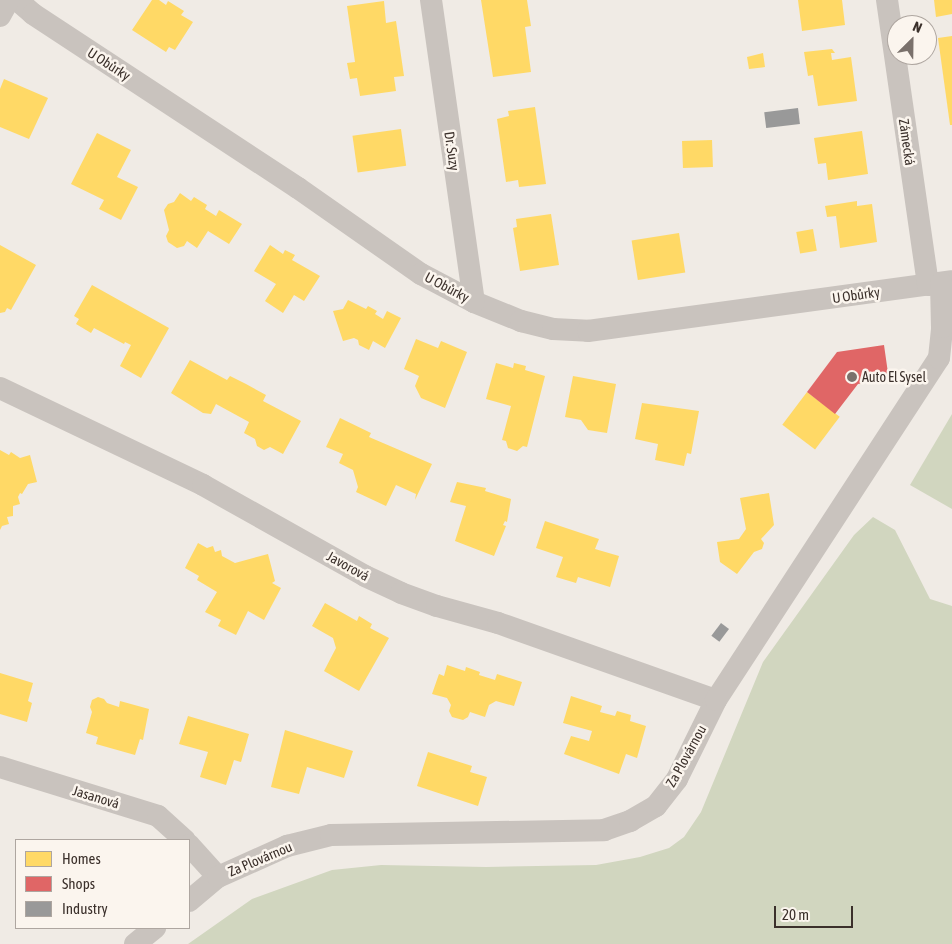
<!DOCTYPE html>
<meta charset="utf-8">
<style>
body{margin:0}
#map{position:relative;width:952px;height:944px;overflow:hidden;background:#f0ebe5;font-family:"Asap Condensed",sans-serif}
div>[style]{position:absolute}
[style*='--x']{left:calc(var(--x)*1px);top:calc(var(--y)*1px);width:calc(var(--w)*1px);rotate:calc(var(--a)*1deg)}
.green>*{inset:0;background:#d1d6bf}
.homes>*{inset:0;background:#ffd966;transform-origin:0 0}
.shops>*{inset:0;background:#e06666}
.industry>*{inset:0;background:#999;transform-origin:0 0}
.minor>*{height:22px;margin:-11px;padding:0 11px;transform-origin:11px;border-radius:11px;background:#c9c3be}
.dots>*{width:14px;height:14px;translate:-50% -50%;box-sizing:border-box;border:2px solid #fbf5ee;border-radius:50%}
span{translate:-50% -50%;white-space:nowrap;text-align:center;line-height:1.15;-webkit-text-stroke:5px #fbf5ee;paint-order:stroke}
.street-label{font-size:14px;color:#3b302b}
.poi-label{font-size:14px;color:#3b302b}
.left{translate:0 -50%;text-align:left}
.legend{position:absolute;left:15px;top:839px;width:175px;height:90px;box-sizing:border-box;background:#fbf5ee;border:1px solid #aea6a0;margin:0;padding:6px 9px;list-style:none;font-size:15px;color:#3b302b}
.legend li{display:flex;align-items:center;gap:10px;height:25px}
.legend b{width:25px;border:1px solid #aea6a0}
.north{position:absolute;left:887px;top:15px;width:50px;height:50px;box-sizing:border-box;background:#fbf5ee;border:1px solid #aea6a0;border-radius:50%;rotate:23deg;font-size:14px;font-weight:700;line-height:20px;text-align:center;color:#3b302b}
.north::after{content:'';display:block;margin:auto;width:18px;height:22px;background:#7a716c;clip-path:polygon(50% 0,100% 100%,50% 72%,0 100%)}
.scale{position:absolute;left:774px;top:906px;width:79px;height:22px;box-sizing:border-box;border:2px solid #3b302b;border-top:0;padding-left:6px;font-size:15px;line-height:18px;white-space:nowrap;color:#3b302b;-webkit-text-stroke:4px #fbf5ee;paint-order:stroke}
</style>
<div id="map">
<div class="green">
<div style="clip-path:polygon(952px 414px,952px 509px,910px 485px)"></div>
<div style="clip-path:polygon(873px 517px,895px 530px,930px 599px,952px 606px,952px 944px,188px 944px,252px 899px,332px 870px,381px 865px,486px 867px,596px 865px,640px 857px,669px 848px,684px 837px,701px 812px,763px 662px,854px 535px)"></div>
</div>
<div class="homes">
<div style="clip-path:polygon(152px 0,159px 0,166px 5px,168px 1px,184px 11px,181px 15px,193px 22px,175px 50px,169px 47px,166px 52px,132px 30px)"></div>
<div style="clip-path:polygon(481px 0,527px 0,531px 26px,525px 27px,531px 72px,493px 77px)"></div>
<div style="clip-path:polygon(798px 0,842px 0,845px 25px,802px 31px)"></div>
<div style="clip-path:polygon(934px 0,952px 0,952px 14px,936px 17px)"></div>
<div style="clip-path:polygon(384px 1px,386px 23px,396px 21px,404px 76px,394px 77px,396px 91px,360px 96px,357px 78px,350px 79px,347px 63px,355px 62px,347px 6px)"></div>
<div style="clip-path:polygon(952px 36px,952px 125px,950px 125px,938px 38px)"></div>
<div style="clip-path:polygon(832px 49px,835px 53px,831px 53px,832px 60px,851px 57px,857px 101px,818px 106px,813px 75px,808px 76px,804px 52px)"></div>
<div style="clip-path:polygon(763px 53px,765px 67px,749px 69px,747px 57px)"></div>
<div style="clip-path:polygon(4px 79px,48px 98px,29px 139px,0 127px,0 89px)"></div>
<div style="clip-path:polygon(535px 107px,546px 184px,519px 187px,518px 180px,506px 182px,497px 119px,509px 116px,508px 111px)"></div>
<div style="left:401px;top:129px;width:37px;height:49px;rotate:82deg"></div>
<div style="clip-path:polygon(862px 131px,868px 174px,828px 180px,826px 163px,818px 164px,814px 138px)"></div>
<div style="clip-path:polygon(97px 133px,131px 150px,117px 177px,138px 187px,121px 220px,99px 209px,104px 200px,71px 184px)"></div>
<div style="left:712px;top:140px;width:27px;height:30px;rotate:88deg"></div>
<div style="clip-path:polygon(180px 193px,191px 201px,194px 197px,207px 205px,205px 209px,216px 216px,219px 210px,242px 224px,229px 244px,208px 231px,197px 248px,187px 241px,184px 246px,177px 248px,168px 242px,166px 236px,169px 230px,164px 210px,168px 204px,174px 202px)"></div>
<div style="clip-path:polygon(857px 201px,857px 206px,872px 204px,877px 242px,840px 248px,836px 216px,827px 217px,825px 206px)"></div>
<div style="clip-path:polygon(551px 214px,559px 265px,520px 271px,513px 228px,517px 227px,516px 219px)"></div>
<div style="left:813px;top:229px;width:22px;height:17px;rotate:80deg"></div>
<div style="left:679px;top:233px;width:40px;height:48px;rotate:81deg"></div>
<div style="clip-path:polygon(0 245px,36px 265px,11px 310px,7px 308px,5px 312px,0 313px)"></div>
<div style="clip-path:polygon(270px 245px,283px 254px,285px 250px,295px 255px,292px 260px,320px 276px,304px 301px,294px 295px,283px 313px,265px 301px,276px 284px,254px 271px)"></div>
<div style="clip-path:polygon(92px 285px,169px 328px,141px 378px,120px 366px,131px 345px,125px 342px,124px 344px,94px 328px,91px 333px,76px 324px,79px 319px,74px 316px)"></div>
<div style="clip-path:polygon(348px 300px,366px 309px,368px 306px,377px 311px,375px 314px,383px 319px,387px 311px,401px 318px,385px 348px,373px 341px,369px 350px,359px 345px,358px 340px,354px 338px,343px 341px,333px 311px,343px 309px)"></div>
<div style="clip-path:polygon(416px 339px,438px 348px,441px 341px,467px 352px,445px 408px,421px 398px,415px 386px,419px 376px,404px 369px)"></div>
<div style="clip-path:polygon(190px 360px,227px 380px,230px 376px,246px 384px,266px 395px,263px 401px,301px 421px,283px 454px,270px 447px,264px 450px,257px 446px,255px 439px,244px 433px,249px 422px,216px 404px,211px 414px,203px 413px,171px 393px)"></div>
<div style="clip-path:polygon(496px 363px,513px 368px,514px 363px,526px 366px,525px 370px,545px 376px,527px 447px,523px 446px,517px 451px,508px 448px,506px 441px,502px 440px,511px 406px,486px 399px)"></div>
<div style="clip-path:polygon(573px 376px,616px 384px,607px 433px,588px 430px,581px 420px,565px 417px)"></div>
<div style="left:807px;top:392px;width:41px;height:41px;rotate:37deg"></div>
<div style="clip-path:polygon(642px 403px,699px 411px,691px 454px,687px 453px,684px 466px,655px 460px,658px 444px,635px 439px)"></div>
<div style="clip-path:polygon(340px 418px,371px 433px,369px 437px,432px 464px,415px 500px,416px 494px,396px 485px,386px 506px,356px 492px,358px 487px,353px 470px,339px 463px,343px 454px,326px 447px)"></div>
<div style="clip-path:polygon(0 450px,9px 455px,11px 452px,20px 458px,30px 455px,37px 482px,28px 484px,22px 494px,20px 493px,18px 497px,20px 504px,13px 506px,13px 516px,7px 517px,9px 524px,2px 526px,0 530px)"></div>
<div style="clip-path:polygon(457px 482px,486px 488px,485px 491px,511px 499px,507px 522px,505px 521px,503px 525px,506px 526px,494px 556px,455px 541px,466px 506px,450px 502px)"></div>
<div style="clip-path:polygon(769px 493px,774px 525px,761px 539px,764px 543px,762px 549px,754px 552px,737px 574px,720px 562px,717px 542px,739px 539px,746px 529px,740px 498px)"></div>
<div style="clip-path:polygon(545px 521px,599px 539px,595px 549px,619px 556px,610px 587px,578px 577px,576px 583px,556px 577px,563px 557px,536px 548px)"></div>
<div style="clip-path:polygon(198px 543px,207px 548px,213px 546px,215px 552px,221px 550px,222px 556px,235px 563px,268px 554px,275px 581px,272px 583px,281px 588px,264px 620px,248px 611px,236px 635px,218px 626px,221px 620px,205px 612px,217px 592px,197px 580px,199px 576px,185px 568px)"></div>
<div style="clip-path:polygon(325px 603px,357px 621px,359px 616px,372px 624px,370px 628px,389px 638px,359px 691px,324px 671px,336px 648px,333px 638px,312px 626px)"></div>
<div style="clip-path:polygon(447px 665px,465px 671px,466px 667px,480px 672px,479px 675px,495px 680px,497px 674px,522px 682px,514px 706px,496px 701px,489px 705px,485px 717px,470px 712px,468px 717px,463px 720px,452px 717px,449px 711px,451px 705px,447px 698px,432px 694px,439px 674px,444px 676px)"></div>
<div style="clip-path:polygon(0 673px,33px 683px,28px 701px,32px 703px,27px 722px,0 714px)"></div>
<div style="clip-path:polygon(571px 696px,602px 706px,600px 712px,615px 716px,617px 711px,631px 715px,630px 721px,646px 726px,637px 758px,626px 754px,619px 774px,564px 754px,571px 736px,589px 741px,592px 731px,563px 723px)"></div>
<div style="clip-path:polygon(98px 697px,104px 699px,107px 703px,119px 707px,120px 701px,149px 709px,143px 740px,140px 739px,135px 755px,96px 744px,98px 737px,86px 733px,92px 712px,90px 707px,92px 700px)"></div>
<div style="clip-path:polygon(188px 716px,249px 734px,241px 762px,234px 760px,226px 785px,200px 777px,208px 752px,179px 744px)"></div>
<div style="clip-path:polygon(285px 730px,353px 751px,344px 778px,307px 767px,299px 794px,271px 787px)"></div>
<div style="clip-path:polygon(428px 752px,472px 766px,470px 772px,487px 777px,478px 806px,417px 786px)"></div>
</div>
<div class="shops">
<div style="clip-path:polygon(884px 345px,888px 373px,883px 380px,858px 384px,835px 414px,807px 392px,837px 352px)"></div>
</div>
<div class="industry">
<div style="left:798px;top:108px;width:16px;height:34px;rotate:83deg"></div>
<div style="left:721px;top:623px;width:10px;height:16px;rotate:37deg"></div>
</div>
<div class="minor">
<div style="--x:17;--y:0;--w:21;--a:41"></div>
<div style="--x:33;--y:14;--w:317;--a:33.3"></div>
<div style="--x:298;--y:188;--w:150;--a:35"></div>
<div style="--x:421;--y:274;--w:60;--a:27.8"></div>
<div style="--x:474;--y:302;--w:51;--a:22"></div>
<div style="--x:521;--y:321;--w:33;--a:14"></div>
<div style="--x:553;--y:329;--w:35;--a:3"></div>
<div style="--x:588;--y:331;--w:367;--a:-7.8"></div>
<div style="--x:431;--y:0;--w:305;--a:81.9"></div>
<div style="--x:887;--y:0;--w:288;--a:81.8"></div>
<div style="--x:0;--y:16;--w:18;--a:-61"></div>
<div style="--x:0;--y:388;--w:225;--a:25.5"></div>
<div style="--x:203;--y:485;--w:186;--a:29.3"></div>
<div style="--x:365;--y:576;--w:40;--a:25"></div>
<div style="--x:401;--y:593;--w:38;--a:20"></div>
<div style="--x:437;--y:606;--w:63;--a:15.6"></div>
<div style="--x:498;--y:623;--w:231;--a:19.5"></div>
<div style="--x:0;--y:767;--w:165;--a:17.2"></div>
<div style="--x:158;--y:816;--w:36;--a:42"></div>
<div style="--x:189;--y:845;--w:43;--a:47.8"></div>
<div style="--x:189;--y:901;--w:38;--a:-40"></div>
<div style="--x:218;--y:877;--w:76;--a:-24.2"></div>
<div style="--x:287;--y:846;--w:45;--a:-14"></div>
<div style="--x:331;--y:835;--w:273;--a:-1"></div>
<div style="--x:604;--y:830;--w:28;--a:-19"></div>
<div style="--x:630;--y:821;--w:30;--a:-30"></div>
<div style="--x:656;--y:806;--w:34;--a:-52"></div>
<div style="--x:677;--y:779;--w:88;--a:-63.7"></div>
<div style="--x:716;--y:700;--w:408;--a:-56.9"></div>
<div style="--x:939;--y:358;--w:31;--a:-84"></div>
<div style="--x:942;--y:327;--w:44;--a:-91.3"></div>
<div style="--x:135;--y:944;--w:26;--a:-39"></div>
</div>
<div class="dots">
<div style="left:852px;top:377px;background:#7a716c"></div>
</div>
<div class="street-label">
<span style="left:109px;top:64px;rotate:33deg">U Obůrky</span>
<span style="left:907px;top:142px;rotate:82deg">Zámecká</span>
<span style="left:452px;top:151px;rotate:82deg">Dr. Suzy</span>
<span style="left:447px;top:287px;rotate:28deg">U Obůrky</span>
<span style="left:856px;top:295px;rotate:-8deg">U Obůrky</span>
<span style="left:348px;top:566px;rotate:29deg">Javorová</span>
<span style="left:686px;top:756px;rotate:-61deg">Za Plovárnou</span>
<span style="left:96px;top:797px;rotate:17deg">Jasanová</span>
<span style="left:260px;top:859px;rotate:-23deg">Za Plovárnou</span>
</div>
<div class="poi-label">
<span class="left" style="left:862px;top:377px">Auto El Sysel</span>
</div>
<ul class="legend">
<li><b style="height:14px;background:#ffd966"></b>Homes</li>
<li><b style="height:14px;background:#e06666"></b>Shops</li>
<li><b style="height:14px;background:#999"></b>Industry</li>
</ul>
<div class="north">N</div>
<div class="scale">20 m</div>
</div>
